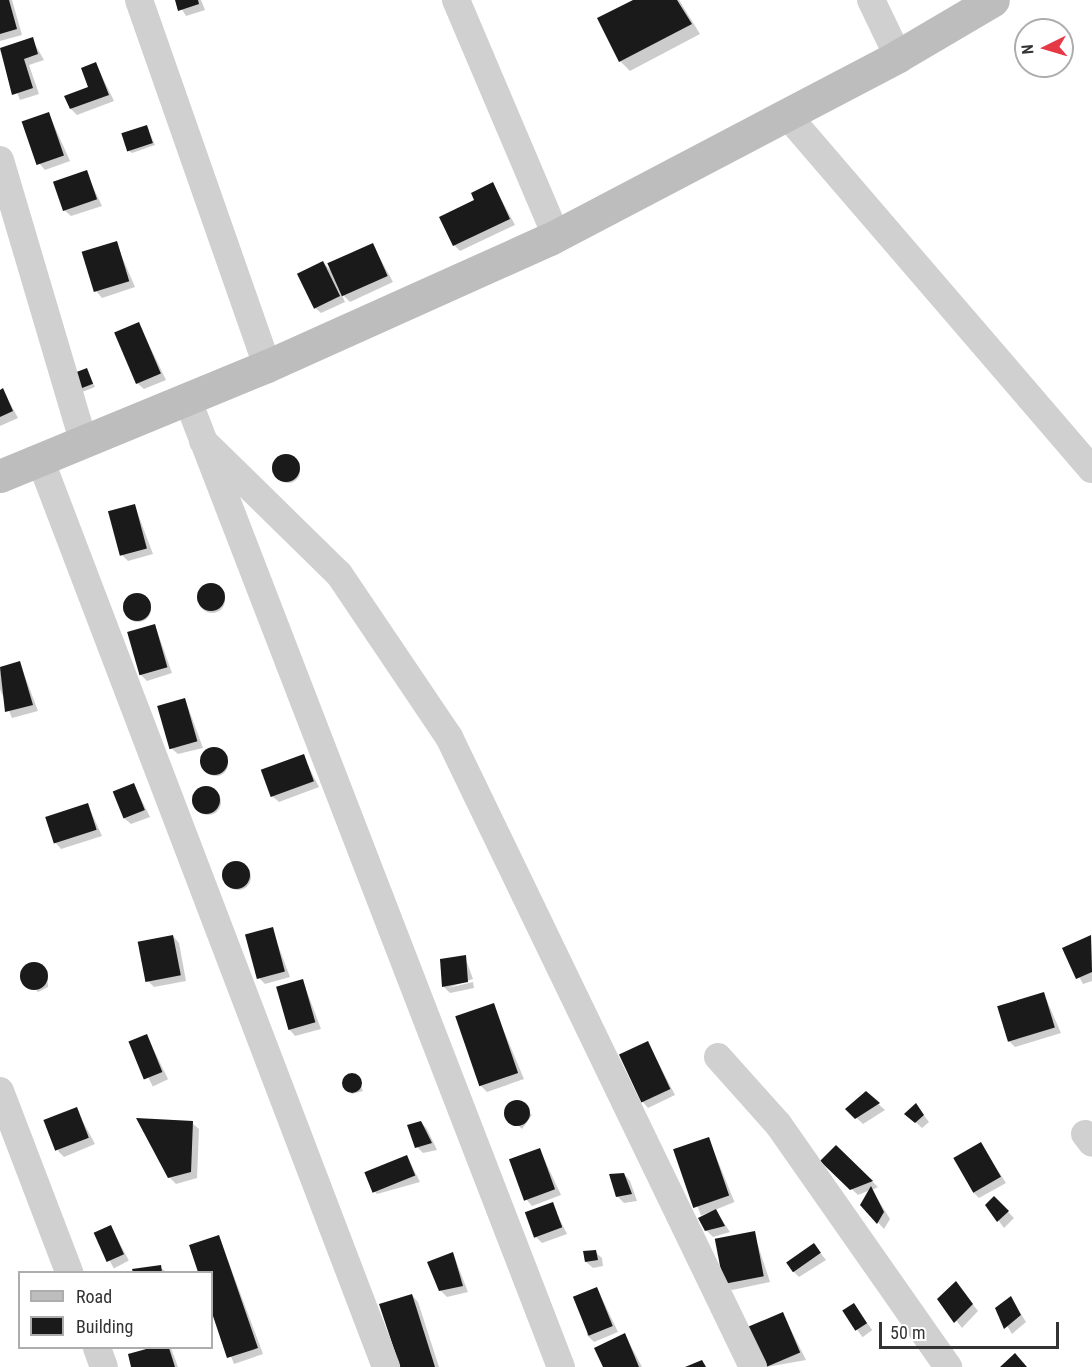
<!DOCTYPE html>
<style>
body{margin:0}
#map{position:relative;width:1092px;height:1367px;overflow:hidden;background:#fff;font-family:"Roboto Condensed",sans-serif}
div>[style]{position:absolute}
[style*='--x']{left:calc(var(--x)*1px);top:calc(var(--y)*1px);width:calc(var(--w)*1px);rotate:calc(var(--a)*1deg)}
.shadow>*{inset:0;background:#0003;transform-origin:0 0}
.round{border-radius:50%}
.building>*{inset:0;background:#1a1a1a;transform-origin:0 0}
.street>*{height:28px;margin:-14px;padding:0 14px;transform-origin:14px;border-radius:14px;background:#d0d0d0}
.secondary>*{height:33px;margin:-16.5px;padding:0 16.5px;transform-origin:16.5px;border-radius:16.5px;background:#bdbdbd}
span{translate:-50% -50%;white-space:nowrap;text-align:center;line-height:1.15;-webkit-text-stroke:6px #fff;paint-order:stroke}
.legend{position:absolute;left:18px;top:1271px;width:195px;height:78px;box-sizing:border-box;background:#fff;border:2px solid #adadad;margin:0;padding:8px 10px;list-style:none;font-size:18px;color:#333}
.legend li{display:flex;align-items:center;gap:12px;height:30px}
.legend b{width:30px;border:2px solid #adadad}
.north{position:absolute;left:1014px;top:18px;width:60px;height:60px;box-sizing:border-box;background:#fff;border:2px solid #adadad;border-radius:50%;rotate:265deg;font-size:16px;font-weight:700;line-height:24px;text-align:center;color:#333}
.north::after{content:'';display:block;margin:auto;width:21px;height:27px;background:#e63946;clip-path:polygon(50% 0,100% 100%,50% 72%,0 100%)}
.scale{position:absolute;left:879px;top:1322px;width:180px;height:27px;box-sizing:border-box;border:3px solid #333;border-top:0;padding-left:8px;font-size:18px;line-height:21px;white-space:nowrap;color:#333;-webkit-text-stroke:4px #fff;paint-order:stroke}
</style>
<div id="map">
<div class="shadow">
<div style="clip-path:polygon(0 0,12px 0,22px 35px,0 41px)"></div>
<div style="clip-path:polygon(176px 0,201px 0,205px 10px,186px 16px)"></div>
<div style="clip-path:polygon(637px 0,679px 0,700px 34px,630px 71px,620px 61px)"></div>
<div style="clip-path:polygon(32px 39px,44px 60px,29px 65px,39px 94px,20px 100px,0 50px)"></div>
<div style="clip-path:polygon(96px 64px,114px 101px,77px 115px,71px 109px,90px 87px)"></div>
<div style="clip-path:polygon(49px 114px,70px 161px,45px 170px,39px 163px)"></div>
<div style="clip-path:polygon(147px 127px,155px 145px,132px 153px,129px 151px)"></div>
<div style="clip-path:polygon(86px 172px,102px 206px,71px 216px,64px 210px)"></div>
<div style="clip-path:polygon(493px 184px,515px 225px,460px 251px,454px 245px,476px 201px)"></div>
<div style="clip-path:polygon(116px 243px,135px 287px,102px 298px,96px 291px)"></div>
<div style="clip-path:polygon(372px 244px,393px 282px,350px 302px,341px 293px,345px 302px,321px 313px,314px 307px,323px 262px,333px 273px)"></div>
<div style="clip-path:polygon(139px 324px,166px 380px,144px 389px,137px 383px)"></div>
<div style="clip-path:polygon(87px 370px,95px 387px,82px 392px,80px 389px)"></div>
<div style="clip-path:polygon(3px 390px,18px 418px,0 426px,0 391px)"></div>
<div class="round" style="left:276px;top:459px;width:24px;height:24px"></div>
<div style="clip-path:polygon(135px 506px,153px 554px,128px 561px,121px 554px)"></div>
<div class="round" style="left:199px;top:587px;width:26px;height:26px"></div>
<div class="round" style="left:125px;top:596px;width:26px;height:26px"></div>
<div style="clip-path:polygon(155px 625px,172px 673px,147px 681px,140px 674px)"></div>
<div style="clip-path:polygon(20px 663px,38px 711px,12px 718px,0 689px,0 668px)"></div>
<div style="clip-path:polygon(185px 699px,203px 748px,178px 754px,171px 748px)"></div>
<div class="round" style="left:204px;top:752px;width:24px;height:24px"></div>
<div style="clip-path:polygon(303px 756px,319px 787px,279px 802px,272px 796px)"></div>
<div style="clip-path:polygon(134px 785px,150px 817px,131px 824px,124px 818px)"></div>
<div class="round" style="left:195px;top:789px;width:26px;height:26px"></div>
<div style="clip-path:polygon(88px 805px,102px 836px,61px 849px,55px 842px)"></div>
<div class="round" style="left:225px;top:864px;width:26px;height:26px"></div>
<div style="clip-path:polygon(272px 929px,290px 977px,265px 984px,258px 977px)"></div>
<div style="clip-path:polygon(173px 936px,179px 943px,186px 981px,154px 987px,147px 980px)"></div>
<div style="clip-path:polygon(1091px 936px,1092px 981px,1083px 984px,1064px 948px)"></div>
<div style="clip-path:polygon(465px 957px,473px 979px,448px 988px,473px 982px,474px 988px,450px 993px,444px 987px,442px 961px)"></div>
<div style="clip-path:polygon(32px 964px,47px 971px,48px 987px,38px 992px,22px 975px)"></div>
<div style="clip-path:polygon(303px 981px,321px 1029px,295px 1036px,289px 1029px)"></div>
<div style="clip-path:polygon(1044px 994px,1061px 1033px,1015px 1047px,1009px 1041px)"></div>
<div style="clip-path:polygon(493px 1005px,524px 1079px,487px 1092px,481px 1086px)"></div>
<div style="left:147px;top:1036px;width:48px;height:17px;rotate:64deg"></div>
<div style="clip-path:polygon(648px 1043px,675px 1095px,648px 1108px,642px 1101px)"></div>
<div style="clip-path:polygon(356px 1076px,363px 1091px,352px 1094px,346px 1078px)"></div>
<div style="clip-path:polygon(866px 1093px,885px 1110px,863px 1124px,847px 1109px)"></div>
<div style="clip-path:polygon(517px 1102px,532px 1115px,522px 1129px,505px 1113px)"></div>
<div style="clip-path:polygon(916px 1105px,929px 1122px,922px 1128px,907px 1114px)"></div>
<div style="clip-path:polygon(76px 1109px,95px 1144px,64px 1157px,58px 1151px)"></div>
<div style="clip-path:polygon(421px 1122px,427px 1129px,437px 1150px,423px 1153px,417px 1147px)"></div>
<div style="clip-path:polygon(192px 1123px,199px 1129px,197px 1178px,176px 1184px,169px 1177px)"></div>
<div style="left:709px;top:1139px;width:68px;height:36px;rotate:68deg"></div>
<div style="clip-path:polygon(981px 1144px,1006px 1183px,979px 1198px,973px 1192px)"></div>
<div style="clip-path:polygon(836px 1147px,878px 1187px,872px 1190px,890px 1219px,884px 1229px,862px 1205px,870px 1190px,858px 1195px,822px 1161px)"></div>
<div style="clip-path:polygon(540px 1150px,561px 1195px,532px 1206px,526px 1199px)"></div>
<div style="clip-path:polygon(407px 1156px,420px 1182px,377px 1194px,371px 1188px)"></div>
<div style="clip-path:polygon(624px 1174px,630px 1181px,637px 1201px,624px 1203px,617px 1196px)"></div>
<div style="clip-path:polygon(994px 1198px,1014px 1218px,1004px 1228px,987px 1205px)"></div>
<div style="clip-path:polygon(552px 1204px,567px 1234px,542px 1243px,536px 1237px)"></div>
<div style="clip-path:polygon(716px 1211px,730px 1232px,713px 1237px,706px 1230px)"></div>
<div style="left:111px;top:1227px;width:38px;height:17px;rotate:62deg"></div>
<div style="clip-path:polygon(754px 1233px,770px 1282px,732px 1290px,725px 1284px)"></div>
<div style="clip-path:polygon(219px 1236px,263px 1354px,234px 1364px,212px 1308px,212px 1272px,199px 1272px,190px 1246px)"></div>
<div style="clip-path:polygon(814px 1245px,826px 1260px,799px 1277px,792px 1270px)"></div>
<div style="clip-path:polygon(595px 1252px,602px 1258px,603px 1266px,593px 1268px,586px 1262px)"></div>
<div style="clip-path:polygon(453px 1253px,468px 1292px,447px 1297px,440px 1290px)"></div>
<div style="clip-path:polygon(160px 1267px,166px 1272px,134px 1272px,134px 1271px)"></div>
<div style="clip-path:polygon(956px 1283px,978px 1311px,962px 1328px,939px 1299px)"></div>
<div style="clip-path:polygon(597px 1288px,618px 1332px,594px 1342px,587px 1335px)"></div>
<div style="clip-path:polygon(412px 1295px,418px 1302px,439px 1367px,401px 1367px)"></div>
<div style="clip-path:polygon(1011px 1298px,1026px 1322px,1012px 1334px,997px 1309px)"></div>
<div style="left:854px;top:1305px;width:31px;height:12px;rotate:54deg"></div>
<div style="clip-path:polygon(783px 1314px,806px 1360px,767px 1367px,750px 1327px)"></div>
<div style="clip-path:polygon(625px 1335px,642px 1367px,605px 1367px)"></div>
<div style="clip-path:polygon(155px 1348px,171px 1348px,178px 1367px,133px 1367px,130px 1355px)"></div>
</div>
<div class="building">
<div style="clip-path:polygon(0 0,9px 0,17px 29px,0 34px)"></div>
<div style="clip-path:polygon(175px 0,198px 0,199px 4px,178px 11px)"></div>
<div style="clip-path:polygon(633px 0,677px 0,692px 24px,619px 62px,597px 18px)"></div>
<div style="clip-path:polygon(33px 37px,38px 54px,24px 59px,33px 88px,12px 95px,0 48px)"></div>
<div style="clip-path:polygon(96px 62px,109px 95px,70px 109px,64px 96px,88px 87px,81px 68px)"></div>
<div style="left:49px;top:112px;width:46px;height:29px;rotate:71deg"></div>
<div style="left:147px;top:125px;width:19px;height:27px;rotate:72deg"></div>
<div style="left:87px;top:170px;width:31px;height:36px;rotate:71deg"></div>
<div style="clip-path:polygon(493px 182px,510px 219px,453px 246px,439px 217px,474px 200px,471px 193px)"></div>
<div style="left:117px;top:241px;width:42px;height:37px;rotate:73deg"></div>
<div style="left:373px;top:243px;width:36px;height:50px;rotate:66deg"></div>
<div style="left:323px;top:261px;width:39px;height:29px;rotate:64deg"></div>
<div style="left:139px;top:322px;width:56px;height:27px;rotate:67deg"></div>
<div style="left:87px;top:368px;width:17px;height:16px;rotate:69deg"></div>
<div style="clip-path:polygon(3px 388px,13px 411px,0 417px,0 390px)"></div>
<div class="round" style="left:272px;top:454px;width:28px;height:28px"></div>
<div style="left:135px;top:504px;width:46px;height:28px;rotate:75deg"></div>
<div class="round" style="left:197px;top:583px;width:28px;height:28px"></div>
<div class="round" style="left:123px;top:593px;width:28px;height:28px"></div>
<div style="left:155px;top:624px;width:45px;height:29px;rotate:74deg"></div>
<div style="clip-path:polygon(20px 661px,33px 705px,5px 712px,0 667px)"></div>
<div style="left:185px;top:698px;width:45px;height:29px;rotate:74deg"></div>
<div class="round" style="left:200px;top:747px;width:28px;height:28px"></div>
<div style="left:304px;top:754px;width:29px;height:46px;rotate:70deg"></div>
<div style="left:134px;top:783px;width:29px;height:23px;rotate:68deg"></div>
<div class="round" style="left:192px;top:786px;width:28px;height:28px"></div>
<div style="left:88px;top:803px;width:28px;height:45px;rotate:72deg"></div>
<div class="round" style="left:222px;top:861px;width:28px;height:28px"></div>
<div style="left:273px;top:927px;width:46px;height:29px;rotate:75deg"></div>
<div style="left:173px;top:935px;width:41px;height:36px;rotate:79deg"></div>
<div style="clip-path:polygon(1091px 935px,1092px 972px,1076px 979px,1062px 948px)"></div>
<div style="clip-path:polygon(466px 955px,468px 982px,442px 987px,440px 959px)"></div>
<div class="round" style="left:20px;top:962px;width:28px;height:28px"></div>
<div style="left:303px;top:979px;width:45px;height:28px;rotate:74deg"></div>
<div style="left:1044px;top:992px;width:37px;height:49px;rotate:73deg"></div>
<div style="left:494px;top:1003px;width:74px;height:41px;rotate:71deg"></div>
<div style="left:147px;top:1034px;width:41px;height:20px;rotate:68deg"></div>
<div style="left:648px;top:1041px;width:53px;height:32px;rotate:65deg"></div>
<div class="round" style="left:342px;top:1073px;width:20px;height:20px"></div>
<div style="clip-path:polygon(866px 1091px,880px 1103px,855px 1119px,845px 1109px)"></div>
<div class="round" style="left:504px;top:1100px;width:26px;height:26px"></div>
<div style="clip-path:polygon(916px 1103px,924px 1115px,915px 1123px,904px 1114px)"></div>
<div style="left:77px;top:1107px;width:33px;height:36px;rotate:69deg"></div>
<div style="clip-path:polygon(136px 1118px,193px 1121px,191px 1172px,168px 1178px)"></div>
<div style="clip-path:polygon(421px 1121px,432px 1143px,415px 1148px,407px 1125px)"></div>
<div style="left:709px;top:1137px;width:62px;height:38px;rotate:71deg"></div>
<div style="left:981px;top:1142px;width:40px;height:32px;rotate:60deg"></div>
<div style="clip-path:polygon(836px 1145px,873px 1181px,850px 1190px,820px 1161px)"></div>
<div style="left:540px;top:1148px;width:44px;height:33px;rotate:70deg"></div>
<div style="left:407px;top:1155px;width:22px;height:46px;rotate:68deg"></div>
<div style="clip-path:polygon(624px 1173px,632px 1194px,616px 1197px,609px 1174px)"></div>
<div style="clip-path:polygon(871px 1186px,884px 1212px,877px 1224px,860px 1205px)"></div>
<div style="clip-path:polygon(994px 1196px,1009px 1211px,997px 1222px,985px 1205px)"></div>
<div style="left:553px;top:1202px;width:27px;height:30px;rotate:70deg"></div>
<div style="clip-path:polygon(716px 1209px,725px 1226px,705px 1231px,698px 1218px)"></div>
<div style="left:111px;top:1225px;width:32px;height:19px;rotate:66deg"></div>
<div style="left:755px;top:1231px;width:46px;height:41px;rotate:79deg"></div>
<div style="clip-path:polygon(219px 1235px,258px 1348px,227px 1358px,212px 1313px,212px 1272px,198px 1272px,189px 1245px)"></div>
<div style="left:814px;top:1243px;width:12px;height:34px;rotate:55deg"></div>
<div style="clip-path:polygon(596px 1250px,598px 1260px,585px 1262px,583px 1251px)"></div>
<div style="clip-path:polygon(453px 1252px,463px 1286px,439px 1291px,427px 1262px)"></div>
<div style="clip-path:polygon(161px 1265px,162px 1272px,133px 1272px,132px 1269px)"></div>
<div style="clip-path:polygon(956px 1281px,973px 1304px,954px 1323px,937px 1299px)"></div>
<div style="left:597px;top:1287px;width:42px;height:26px;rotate:68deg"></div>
<div style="clip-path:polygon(412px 1294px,435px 1367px,400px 1367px,379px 1304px)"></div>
<div style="clip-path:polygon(1011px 1296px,1021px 1315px,1004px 1329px,995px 1308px)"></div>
<div style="left:854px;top:1303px;width:24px;height:14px;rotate:57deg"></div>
<div style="left:783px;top:1312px;width:44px;height:38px;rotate:67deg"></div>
<div style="clip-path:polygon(625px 1333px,639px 1367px,603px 1367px,594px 1348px)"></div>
<div style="clip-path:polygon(150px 1348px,169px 1348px,175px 1367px,131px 1367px,128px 1354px)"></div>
<div style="clip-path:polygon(1015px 1353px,1027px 1367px,1000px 1367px)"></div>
<div style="clip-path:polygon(702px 1360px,706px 1367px,685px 1367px)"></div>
</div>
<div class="street">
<div style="--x:139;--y:0;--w:388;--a:70.7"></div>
<div style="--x:456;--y:0;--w:256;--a:67"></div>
<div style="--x:871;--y:0;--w:62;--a:64.3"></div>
<div style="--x:787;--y:115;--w:467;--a:49.3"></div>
<div style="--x:0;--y:160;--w:293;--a:73.5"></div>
<div style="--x:187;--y:398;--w:1039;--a:68.9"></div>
<div style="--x:203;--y:441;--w:190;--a:44.4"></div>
<div style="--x:339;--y:574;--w:197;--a:56"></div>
<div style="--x:449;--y:737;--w:700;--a:64.24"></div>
<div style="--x:40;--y:459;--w:972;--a:69.14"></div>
<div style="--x:718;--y:1057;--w:90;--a:48.2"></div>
<div style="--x:778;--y:1124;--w:297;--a:55"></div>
<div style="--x:0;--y:1091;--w:194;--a:69.1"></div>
<div style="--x:1085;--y:1134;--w:11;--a:52"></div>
<div style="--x:97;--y:1348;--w:20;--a:70"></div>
</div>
<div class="secondary">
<div style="--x:0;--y:476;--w:289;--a:-22.4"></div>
<div style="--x:267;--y:366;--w:310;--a:-24.2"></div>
<div style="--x:550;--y:239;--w:393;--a:-27.7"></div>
<div style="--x:898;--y:56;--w:110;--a:-30.5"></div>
</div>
<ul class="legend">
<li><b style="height:8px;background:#bdbdbd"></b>Road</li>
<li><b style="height:16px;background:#1a1a1a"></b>Building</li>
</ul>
<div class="north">N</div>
<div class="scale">50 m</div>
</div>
